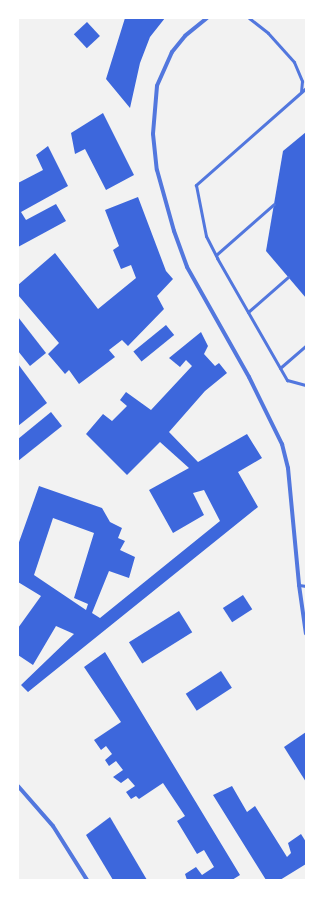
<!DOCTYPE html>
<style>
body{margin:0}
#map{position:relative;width:324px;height:898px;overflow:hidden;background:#f2f2f2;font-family:"Fira Sans",sans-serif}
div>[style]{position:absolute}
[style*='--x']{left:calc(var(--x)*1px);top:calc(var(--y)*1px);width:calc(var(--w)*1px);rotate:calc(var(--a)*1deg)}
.building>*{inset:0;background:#3d67dc;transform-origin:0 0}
.service>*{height:3px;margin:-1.5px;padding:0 1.5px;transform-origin:1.5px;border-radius:1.5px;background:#5277de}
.minor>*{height:4px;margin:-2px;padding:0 2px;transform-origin:2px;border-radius:2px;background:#5277de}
span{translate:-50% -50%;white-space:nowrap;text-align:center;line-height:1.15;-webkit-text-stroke:3px #fff;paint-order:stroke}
.frame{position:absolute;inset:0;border:19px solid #fff;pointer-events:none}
</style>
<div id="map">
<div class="building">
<div style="clip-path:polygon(125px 18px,165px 18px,150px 37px,140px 63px,130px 108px,106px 79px)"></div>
<div style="left:87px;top:22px;width:19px;height:18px;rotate:47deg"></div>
<div style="clip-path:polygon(103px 113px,134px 175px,106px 190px,85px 149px,75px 154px,71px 133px)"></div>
<div style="clip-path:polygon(306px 132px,306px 298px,266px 251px,283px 151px)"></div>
<div style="clip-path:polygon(48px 146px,68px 186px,21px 212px,26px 220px,56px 204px,66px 221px,18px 247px,18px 183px,43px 170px,36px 155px)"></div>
<div style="clip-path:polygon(138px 197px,166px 271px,173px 279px,157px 296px,164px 309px,128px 346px,122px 340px,109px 350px,115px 357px,79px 384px,69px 370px,65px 374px,48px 354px,59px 343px,18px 295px,18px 285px,55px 253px,98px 309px,136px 278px,131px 265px,121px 269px,113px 250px,119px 246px,105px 210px)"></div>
<div style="clip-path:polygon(18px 317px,46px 353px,30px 366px,18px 351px)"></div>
<div style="left:166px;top:325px;width:13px;height:42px;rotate:51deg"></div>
<div style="clip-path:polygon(evenodd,201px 332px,208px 346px,204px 354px,215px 366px,219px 363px,227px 373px,205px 391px,169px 432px,198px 462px,247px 434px,262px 458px,238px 472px,258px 507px,28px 692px,21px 685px,74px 634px,56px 626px,33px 665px,18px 655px,18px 628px,41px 596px,18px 582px,18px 545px,39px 486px,102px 508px,110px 522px,122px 528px,118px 538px,125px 541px,120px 550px,135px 557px,129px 578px,109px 571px,92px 613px,100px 618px,220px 521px,204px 490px,193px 493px,204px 515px,173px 533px,149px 490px,189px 468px,160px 442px,127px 475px,86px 434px,103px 414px,112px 421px,127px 406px,120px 400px,126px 392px,151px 410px,192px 366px,186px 360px,180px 367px,169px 358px,201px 332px,53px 518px,94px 533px,74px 598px,88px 604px,86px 610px,34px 575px,53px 518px)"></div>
<div style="clip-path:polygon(18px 364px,47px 403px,18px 426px)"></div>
<div style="clip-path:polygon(51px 412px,62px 426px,18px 461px,18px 439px)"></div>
<div style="left:243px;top:595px;width:17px;height:24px;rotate:57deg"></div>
<div style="left:179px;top:611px;width:25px;height:59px;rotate:58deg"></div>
<div style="clip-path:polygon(105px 652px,240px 875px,232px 880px,187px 880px,185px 874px,196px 867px,202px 875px,214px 867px,204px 850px,197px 854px,177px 821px,185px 816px,163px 783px,139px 799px,136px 796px,131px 799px,126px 792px,135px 786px,128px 778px,121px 783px,113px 777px,123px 770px,116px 761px,109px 766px,105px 760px,112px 754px,106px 746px,101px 750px,94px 740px,121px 722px,84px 667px)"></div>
<div style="left:221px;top:671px;width:20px;height:42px;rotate:57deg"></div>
<div style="clip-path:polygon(306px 732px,306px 782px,284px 747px)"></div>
<div style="clip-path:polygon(232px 786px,247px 812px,255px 806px,287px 857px,291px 853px,288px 843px,301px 834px,306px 842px,306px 864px,280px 880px,266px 880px,213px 795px)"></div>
<div style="clip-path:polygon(110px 817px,147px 880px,113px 880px,86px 835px)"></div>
</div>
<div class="service">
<div style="--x:249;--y:18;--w:24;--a:38"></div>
<div style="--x:268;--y:33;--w:39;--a:48"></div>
<div style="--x:294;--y:62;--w:21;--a:67"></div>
<div style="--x:302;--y:81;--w:11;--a:95"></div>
<div style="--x:306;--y:88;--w:147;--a:138.6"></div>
<div style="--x:196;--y:185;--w:52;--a:78.9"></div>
<div style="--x:206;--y:236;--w:25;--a:63"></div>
<div style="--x:217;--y:258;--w:141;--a:60.2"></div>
<div style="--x:287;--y:380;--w:20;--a:15"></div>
<div style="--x:216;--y:255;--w:77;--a:-41.3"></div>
<div style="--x:248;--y:312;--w:53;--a:-41.2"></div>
<div style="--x:280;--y:368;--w:35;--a:-41"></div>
<div style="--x:299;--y:585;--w:7;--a:8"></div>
</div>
<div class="minor">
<div style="--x:207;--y:18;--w:28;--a:141"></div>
<div style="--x:185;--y:36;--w:21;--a:129"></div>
<div style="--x:172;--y:52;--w:37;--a:114"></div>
<div style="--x:157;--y:86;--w:48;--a:94.8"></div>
<div style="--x:153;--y:134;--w:36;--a:84"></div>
<div style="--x:157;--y:170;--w:63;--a:74.4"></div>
<div style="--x:174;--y:231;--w:38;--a:70"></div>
<div style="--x:187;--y:267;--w:126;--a:60.6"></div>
<div style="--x:249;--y:377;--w:75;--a:63.8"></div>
<div style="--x:282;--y:444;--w:25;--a:76"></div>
<div style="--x:288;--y:468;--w:118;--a:84.6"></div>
<div style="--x:299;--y:585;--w:49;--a:81.9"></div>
<div style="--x:18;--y:786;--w:53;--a:48.8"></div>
<div style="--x:53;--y:826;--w:64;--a:57.8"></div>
</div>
<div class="frame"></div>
</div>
